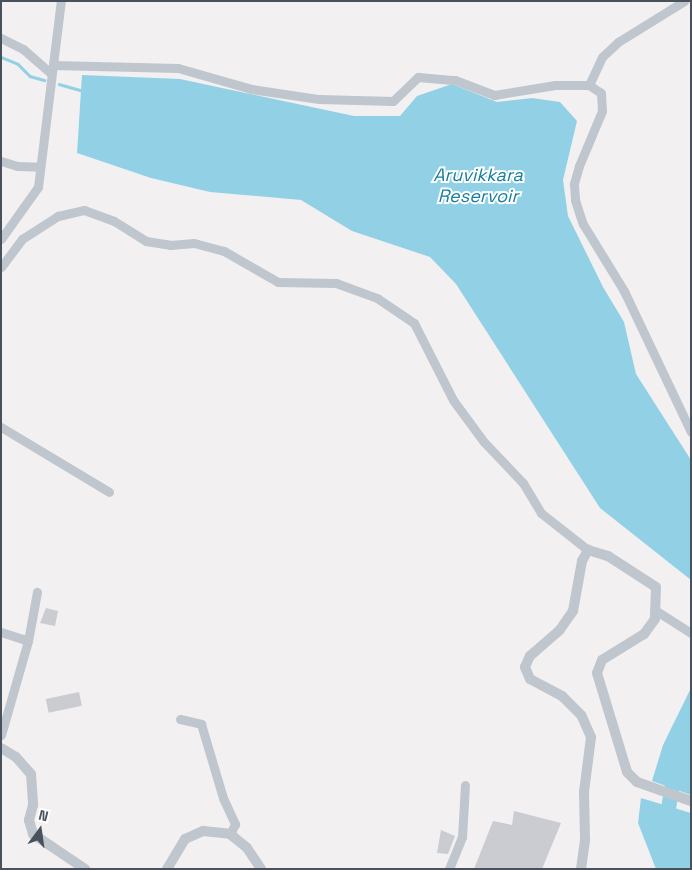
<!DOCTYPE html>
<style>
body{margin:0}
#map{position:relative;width:692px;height:870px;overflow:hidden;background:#f2f0f0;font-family:"Space Grotesk",sans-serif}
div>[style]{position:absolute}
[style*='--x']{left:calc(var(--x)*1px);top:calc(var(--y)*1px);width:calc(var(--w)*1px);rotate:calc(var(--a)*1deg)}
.water>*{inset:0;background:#92d1e5}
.stream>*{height:2.5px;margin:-1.25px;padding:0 1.25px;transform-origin:1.25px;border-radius:1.25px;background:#92d1e5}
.river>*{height:15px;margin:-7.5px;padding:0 7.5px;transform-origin:7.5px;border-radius:7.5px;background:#92d1e5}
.building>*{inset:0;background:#caccd2;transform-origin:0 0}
.minor>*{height:9px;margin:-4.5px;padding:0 4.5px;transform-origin:4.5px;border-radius:4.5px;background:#bfc6cd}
.tertiary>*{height:10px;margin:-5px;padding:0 5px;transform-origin:5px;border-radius:5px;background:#bfc6cd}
span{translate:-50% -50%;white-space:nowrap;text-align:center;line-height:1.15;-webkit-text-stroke:4px #fff;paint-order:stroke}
.water-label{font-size:18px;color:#187ea0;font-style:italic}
.frame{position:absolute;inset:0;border:2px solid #49525c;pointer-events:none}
.north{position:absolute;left:15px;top:805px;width:50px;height:50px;-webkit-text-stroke:4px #fff;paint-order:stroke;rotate:14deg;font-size:14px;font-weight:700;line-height:20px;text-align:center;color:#49525c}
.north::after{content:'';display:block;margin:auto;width:18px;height:22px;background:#49525c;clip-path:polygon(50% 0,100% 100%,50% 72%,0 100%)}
</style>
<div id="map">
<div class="water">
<div style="clip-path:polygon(82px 75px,180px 79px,354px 116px,400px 116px,417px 96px,452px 84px,497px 102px,532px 98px,560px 102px,577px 121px,563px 180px,568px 216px,603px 287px,624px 322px,636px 374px,691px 460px,691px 580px,600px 508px,456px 284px,430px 257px,352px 231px,301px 200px,210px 192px,151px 178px,77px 153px)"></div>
<div style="clip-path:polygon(691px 688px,691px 795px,652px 781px,663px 745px)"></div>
<div style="clip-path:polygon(641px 798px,691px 813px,691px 869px,656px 869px,638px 823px)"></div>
</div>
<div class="stream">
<div style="--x:1;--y:57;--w:18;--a:22"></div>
<div style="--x:18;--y:64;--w:17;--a:45"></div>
<div style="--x:30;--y:76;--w:15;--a:16"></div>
<div style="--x:59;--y:84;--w:26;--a:16"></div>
</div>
<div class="river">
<div style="--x:665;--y:824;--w:45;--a:-79.7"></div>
<div style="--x:673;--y:780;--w:32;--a:-55"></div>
</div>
<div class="building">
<div style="clip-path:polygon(46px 608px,58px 611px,55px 626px,40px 623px)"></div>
<div style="left:79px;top:692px;width:14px;height:34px;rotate:78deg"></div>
<div style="clip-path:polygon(514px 811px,561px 823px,542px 869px,474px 869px,493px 821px,512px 825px)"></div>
<div style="clip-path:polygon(441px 830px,455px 836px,448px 854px,437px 853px)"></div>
</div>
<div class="minor">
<div style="--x:1;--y:38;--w:25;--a:27"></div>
<div style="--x:23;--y:49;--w:37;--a:41"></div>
<div style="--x:53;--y:65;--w:125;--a:1.4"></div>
<div style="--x:178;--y:68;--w:76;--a:16"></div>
<div style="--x:251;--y:89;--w:69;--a:8.4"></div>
<div style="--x:319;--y:99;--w:74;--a:1.5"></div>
<div style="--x:393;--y:101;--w:35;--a:-44"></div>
<div style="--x:418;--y:77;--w:37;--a:5"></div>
<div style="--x:455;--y:80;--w:42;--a:21"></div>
<div style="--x:494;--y:95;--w:62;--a:-9.3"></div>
<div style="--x:555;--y:85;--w:34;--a:0"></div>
<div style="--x:589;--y:85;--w:14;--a:34"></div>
<div style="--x:601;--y:93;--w:18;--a:87"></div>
<div style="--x:602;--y:111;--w:60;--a:112.7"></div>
<div style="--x:579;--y:166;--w:19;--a:106"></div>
<div style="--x:574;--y:184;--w:16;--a:86"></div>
<div style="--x:575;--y:200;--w:25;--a:72"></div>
<div style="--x:583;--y:224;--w:79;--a:58.5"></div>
<div style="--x:624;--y:291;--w:156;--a:64.6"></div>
<div style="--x:589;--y:85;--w:31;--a:-65"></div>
<div style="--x:602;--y:57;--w:22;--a:-43"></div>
<div style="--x:618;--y:42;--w:78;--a:-31.8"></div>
<div style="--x:1;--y:161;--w:17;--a:17"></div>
<div style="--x:17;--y:166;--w:23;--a:2"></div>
<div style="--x:1;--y:239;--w:64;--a:-54.6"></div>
<div style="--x:38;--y:187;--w:187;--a:-83"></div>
<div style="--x:1;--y:267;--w:35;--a:-53"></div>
<div style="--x:22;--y:239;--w:43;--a:-32.6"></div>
<div style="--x:58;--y:216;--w:27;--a:-13"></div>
<div style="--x:84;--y:210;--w:32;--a:20"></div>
<div style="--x:114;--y:221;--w:38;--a:32"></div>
<div style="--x:146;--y:241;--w:24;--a:9"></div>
<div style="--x:170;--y:245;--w:24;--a:-5"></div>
<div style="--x:194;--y:243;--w:31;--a:15"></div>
<div style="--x:224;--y:251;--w:62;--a:29.9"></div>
<div style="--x:278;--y:282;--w:58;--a:1"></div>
<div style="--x:336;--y:283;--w:44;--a:20.1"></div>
<div style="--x:377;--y:298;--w:45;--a:34"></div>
<div style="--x:414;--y:323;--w:86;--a:63.1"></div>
<div style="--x:453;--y:400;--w:52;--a:53.6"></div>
<div style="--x:484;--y:442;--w:57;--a:46.4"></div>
<div style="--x:523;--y:483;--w:35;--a:59"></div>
<div style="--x:541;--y:513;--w:60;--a:38.2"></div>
<div style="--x:1;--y:427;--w:126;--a:31"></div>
<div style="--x:655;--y:610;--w:43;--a:32.6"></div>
<div style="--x:1;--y:632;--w:28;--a:18"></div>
<div style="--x:180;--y:719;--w:22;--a:13"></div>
<div style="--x:201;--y:724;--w:77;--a:73.4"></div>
<div style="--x:223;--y:798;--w:29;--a:65"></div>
<div style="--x:235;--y:824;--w:11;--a:117"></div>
<div style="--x:1;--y:735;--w:98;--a:-74"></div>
<div style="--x:28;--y:641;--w:50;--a:-79.6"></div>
<div style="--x:449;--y:869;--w:35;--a:-68"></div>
<div style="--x:462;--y:837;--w:52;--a:-86.7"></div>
</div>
<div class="tertiary">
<div style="--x:1;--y:748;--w:17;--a:31"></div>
<div style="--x:16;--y:757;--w:23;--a:49"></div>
<div style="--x:31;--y:774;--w:31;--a:86"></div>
<div style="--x:33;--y:805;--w:16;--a:105"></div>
<div style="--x:29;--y:820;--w:15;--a:74"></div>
<div style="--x:33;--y:834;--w:63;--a:33.9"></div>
<div style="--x:167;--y:869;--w:35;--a:-59"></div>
<div style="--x:185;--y:839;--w:20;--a:-24"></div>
<div style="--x:203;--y:831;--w:27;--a:6"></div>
<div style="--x:230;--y:834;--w:22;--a:39"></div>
<div style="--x:247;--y:848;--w:25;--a:56"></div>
<div style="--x:581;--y:869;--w:30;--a:-82"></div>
<div style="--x:585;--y:839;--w:47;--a:-91.2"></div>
<div style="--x:584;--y:792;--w:55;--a:-82.7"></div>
<div style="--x:591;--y:737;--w:24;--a:-114"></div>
<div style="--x:581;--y:715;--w:27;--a:-135"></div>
<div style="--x:562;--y:696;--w:36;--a:-152"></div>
<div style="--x:530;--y:679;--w:13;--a:-113"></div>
<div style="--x:525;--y:667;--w:12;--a:-66"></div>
<div style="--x:530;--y:656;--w:38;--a:-41"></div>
<div style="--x:559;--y:631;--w:24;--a:-55"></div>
<div style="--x:573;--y:611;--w:51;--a:-79.8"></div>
<div style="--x:582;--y:561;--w:13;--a:-61"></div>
<div style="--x:588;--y:550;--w:21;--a:17"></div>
<div style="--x:608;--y:556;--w:57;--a:32.9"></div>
<div style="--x:656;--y:587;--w:32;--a:92"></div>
<div style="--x:655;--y:619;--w:19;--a:126"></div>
<div style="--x:644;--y:634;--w:49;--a:148.2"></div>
<div style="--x:602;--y:660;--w:14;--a:111"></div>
<div style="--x:597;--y:673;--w:103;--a:73.1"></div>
<div style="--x:627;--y:772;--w:14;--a:45"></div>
<div style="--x:637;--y:782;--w:57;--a:19.4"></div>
</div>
<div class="water-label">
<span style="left:478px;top:186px">Aruvikkara<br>Reservoir</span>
</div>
<div class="frame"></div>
<div class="north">N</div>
</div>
